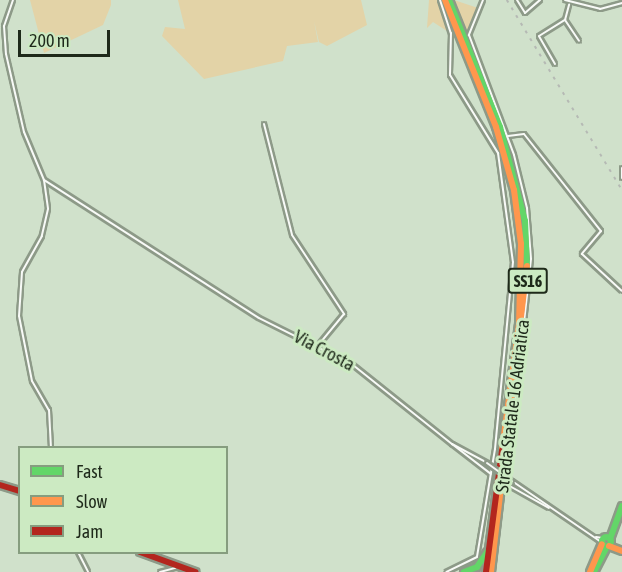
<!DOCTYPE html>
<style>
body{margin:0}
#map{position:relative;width:622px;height:572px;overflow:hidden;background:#d0e1cb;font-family:"Asap Condensed",sans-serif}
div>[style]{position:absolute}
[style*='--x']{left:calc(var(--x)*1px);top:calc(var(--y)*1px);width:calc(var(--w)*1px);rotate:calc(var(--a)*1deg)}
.green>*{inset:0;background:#e3d3a7}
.roads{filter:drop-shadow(2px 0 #8d9a88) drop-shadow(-2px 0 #8d9a88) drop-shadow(0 2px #8d9a88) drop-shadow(0 -2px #8d9a88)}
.street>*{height:2px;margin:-1px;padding:0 1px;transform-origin:1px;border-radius:1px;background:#f8faf7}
.fast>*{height:6px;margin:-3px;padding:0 3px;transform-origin:3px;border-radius:3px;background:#63d668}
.fast>.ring{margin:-3px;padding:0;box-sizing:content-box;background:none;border:6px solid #63d668;border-radius:50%}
.slow>*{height:6px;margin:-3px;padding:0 3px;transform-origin:3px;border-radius:3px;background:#ff974d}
.jam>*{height:6px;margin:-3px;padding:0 3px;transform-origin:3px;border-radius:3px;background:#b3261e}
.rail>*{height:1.5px;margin-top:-0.75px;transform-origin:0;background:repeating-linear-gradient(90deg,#b5b9b4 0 3px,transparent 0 9px)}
.bridges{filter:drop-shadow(2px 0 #8d9a88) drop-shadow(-2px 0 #8d9a88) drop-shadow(0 2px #8d9a88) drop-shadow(0 -2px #8d9a88)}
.street-bridge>*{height:2px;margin:-1px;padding:0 1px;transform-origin:1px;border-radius:1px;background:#f8faf7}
span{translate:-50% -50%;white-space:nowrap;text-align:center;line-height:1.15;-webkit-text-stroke:6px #cceac2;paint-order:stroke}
.shield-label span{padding:2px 4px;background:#cceac2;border:2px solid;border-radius:4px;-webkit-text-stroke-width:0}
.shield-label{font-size:16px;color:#1e291a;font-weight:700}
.street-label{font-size:18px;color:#1e291a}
.legend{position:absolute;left:18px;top:446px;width:210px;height:108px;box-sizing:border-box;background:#cceac2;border:2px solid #869d7f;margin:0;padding:8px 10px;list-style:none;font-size:18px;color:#1e291a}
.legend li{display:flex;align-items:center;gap:12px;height:30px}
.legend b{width:30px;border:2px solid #869d7f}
.scale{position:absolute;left:18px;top:30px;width:92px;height:27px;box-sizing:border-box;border:3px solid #1e291a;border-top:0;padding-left:8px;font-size:18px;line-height:21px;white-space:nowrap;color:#1e291a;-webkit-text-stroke:4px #cceac2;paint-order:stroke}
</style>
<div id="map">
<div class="green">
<div style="clip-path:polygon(30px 0,111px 0,111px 5px,103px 25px,44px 53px)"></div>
<div style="clip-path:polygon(178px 0,361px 0,367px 25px,327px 46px,319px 42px,314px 21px,318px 42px,287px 46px,283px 61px,204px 79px,162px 36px,165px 27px,185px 29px)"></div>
<div style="clip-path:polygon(429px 0,439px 0,450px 33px,433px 22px,427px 28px)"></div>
<div style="clip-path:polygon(454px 0,478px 8px,468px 34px,466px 33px)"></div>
</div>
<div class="roads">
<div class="street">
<div style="--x:13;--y:0;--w:28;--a:109"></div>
<div style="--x:4;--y:26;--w:28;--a:86"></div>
<div style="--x:6;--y:54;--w:80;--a:77"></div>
<div style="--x:24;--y:132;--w:52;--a:67.4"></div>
<div style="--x:44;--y:180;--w:29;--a:82"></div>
<div style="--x:48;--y:209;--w:28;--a:103"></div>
<div style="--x:42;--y:236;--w:41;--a:119.1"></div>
<div style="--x:22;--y:272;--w:44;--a:93.9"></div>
<div style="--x:19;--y:316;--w:66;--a:78.7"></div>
<div style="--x:32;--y:381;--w:34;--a:60"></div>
<div style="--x:49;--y:410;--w:38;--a:87"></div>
<div style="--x:440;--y:0;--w:35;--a:72"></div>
<div style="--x:451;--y:33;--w:42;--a:91.4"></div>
<div style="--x:450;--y:75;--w:92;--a:58.4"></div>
<div style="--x:498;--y:153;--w:110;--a:82.2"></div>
<div style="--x:513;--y:262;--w:188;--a:95.5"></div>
<div style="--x:495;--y:449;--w:109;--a:99.5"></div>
<div style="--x:477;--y:557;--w:34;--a:154"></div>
<div style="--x:483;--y:0;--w:38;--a:112"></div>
<div style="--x:469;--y:35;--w:128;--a:69.4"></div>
<div style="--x:514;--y:155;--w:55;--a:76.2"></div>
<div style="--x:527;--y:208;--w:51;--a:85.5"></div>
<div style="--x:531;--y:259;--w:226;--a:96.3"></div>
<div style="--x:506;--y:484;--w:49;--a:29.2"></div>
<div style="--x:517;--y:0;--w:15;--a:58"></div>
<div style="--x:525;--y:13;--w:20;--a:-41"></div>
<div style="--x:565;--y:0;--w:36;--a:14"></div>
<div style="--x:600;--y:9;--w:23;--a:-15"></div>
<div style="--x:565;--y:20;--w:25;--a:56"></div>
<div style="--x:555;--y:64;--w:32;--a:-120"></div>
<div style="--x:539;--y:36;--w:31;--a:-32"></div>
<div style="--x:565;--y:20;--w:16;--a:-75"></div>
<div style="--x:264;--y:124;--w:114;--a:75.8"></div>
<div style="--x:292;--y:235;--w:95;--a:56.6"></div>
<div style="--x:344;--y:314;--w:44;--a:129.5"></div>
<div style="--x:508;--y:136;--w:16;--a:-7"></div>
<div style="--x:524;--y:134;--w:124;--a:51.6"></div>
<div style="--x:601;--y:231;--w:30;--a:130"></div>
<div style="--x:582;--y:254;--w:54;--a:42.8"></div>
<div style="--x:622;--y:168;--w:10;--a:90"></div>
<div style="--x:44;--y:180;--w:255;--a:32.7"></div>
<div style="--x:259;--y:318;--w:105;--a:26.6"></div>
<div style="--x:353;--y:365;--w:127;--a:38.6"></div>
<div style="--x:452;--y:444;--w:40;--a:28"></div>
<div style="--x:452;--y:444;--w:49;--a:37.6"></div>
<div style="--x:512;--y:481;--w:108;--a:34.4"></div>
<div style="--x:596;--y:537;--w:6;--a:9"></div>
<div style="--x:78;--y:552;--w:22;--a:63"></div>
<div style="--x:160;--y:572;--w:16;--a:-15"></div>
</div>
<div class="fast">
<div style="--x:449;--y:0;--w:137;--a:68.1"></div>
<div style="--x:500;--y:127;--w:97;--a:75.1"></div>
<div style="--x:525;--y:221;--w:45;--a:87.5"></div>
<div class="ring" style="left:601.5px;top:536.5px;width:3px;height:3px"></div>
<div style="--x:610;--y:539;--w:35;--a:-70"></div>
<div style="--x:464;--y:572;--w:14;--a:-21"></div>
<div style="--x:477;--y:567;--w:18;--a:-56"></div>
<div style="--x:594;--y:572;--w:29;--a:-63"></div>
</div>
<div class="slow">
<div style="--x:445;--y:0;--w:137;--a:68.1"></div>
<div style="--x:496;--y:127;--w:66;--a:74.1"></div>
<div style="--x:514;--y:190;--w:54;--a:82.6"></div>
<div style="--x:521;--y:244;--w:80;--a:91.4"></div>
<div style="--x:519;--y:324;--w:127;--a:97.7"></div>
<div style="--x:609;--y:546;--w:14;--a:21"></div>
<div style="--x:491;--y:572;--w:308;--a:-83.3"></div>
<div style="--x:590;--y:572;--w:30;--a:-67"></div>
</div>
<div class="jam">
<div style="--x:0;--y:485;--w:21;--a:17"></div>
<div style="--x:140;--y:552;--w:59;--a:20"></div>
<div style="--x:486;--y:572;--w:123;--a:-82.5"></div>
</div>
</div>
<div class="rail">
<div style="--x:507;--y:0;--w:222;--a:58.8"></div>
</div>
<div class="bridges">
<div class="street-bridge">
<div style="--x:487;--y:463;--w:31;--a:36"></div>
</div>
</div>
<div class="shield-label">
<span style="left:528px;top:281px">SS16</span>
</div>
<div class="street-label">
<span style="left:324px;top:351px;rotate:28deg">Via Crosta</span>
<span style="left:513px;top:406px;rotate:-83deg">Strada Statale 16 Adriatica</span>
</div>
<ul class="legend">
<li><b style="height:8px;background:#63d668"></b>Fast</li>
<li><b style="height:8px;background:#ff974d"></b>Slow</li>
<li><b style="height:8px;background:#b3261e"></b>Jam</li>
</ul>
<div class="scale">200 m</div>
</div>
